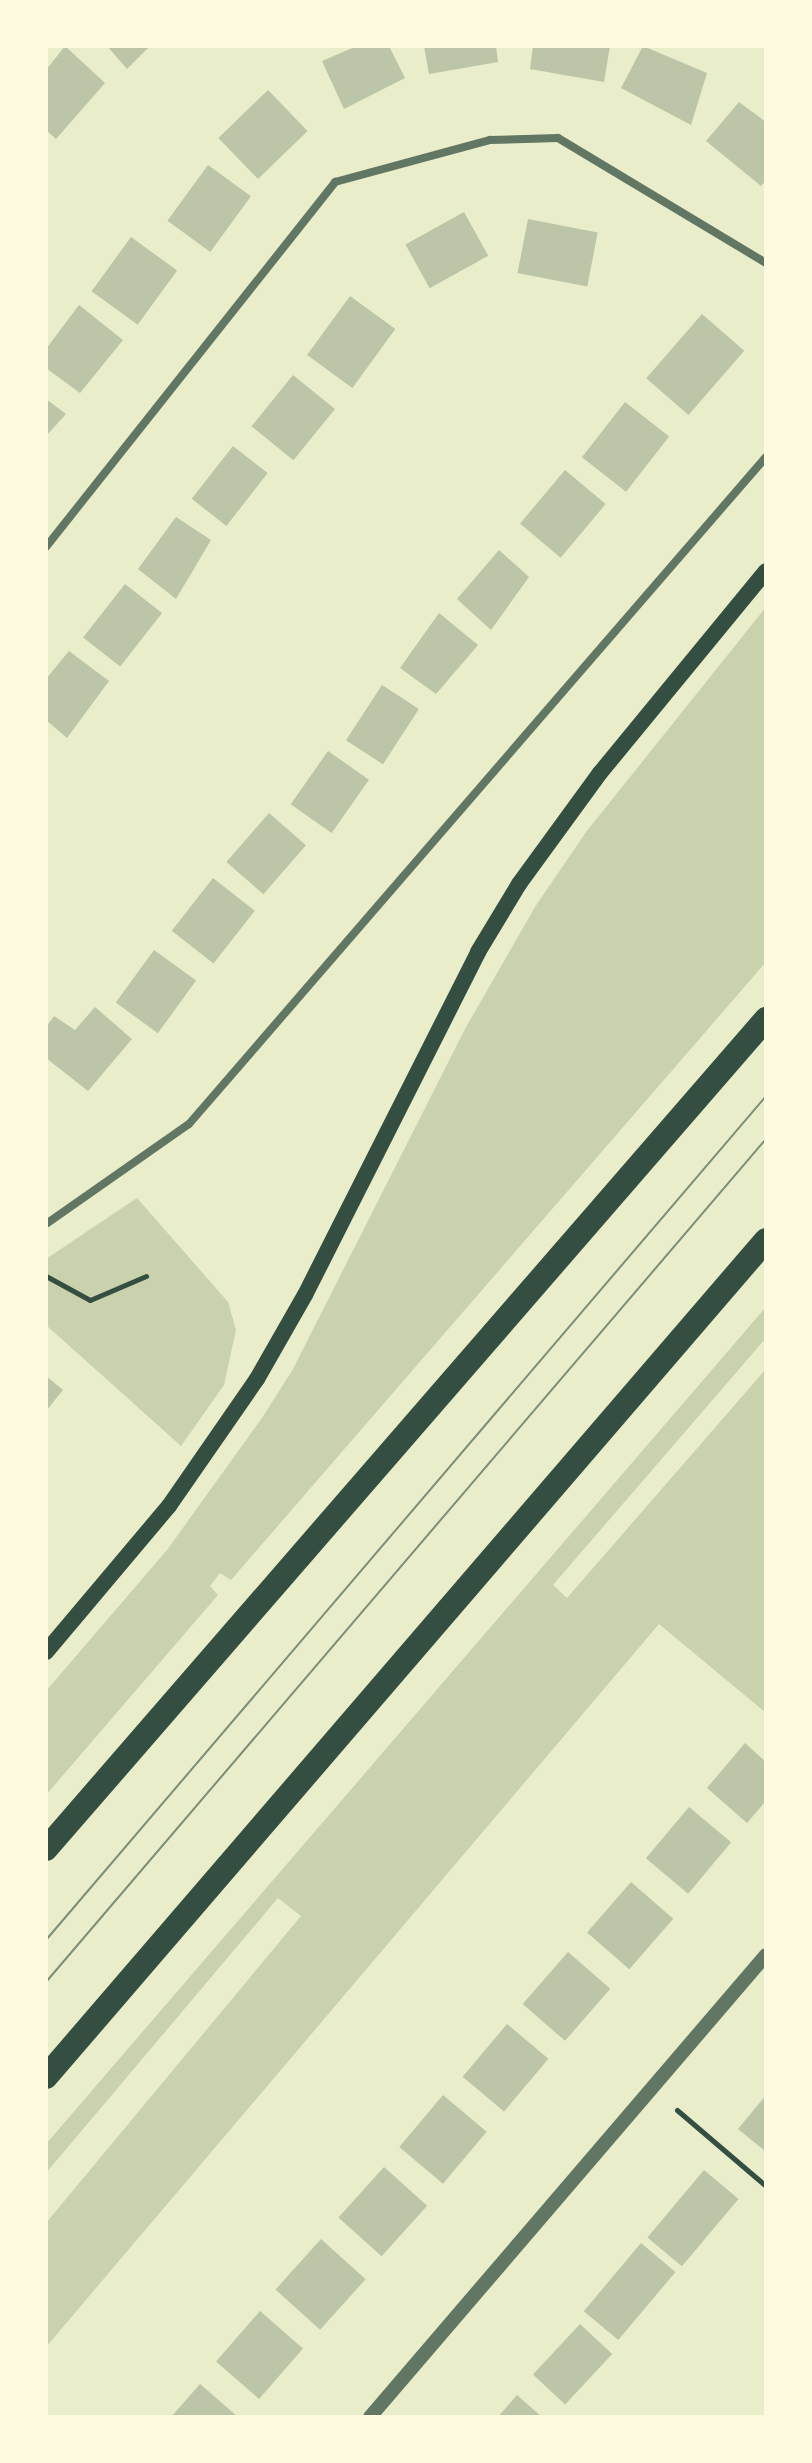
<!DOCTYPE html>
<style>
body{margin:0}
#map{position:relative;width:812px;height:2463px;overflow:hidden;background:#e9edc9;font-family:"Nunito Sans",sans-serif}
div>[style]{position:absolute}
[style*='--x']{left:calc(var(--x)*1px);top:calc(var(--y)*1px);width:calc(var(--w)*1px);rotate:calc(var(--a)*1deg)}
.green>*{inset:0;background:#cad2ad}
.building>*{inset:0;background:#bcc5a7;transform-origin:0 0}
.path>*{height:5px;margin:-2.5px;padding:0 2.5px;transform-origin:2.5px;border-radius:2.5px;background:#344e41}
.minor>*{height:8px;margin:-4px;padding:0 4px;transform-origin:4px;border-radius:4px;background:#617663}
.tertiary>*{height:14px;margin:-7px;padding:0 7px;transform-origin:7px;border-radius:7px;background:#617663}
.secondary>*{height:16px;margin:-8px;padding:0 8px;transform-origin:8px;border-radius:8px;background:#344e41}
.motorway>*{height:24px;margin:-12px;padding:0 12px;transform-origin:12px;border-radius:12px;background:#344e41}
.tram>*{height:2px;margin:-1px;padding:0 1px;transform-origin:1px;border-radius:1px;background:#7c8e77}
span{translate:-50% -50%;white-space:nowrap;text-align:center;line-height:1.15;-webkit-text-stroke:6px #fefae0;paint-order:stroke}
.frame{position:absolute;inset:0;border:48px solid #fefae0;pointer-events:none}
</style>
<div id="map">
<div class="green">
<div style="clip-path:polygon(766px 607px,766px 962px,231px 1580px,220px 1573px,210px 1586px,218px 1595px,46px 1795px,46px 1691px,167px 1550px,262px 1418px,293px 1369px,465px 1029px,535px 907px,586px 832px)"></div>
<div style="clip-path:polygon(137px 1198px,228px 1302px,236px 1330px,224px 1385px,181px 1446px,46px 1325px,46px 1259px)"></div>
<div style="clip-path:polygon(766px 1307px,766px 1338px,553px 1585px,567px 1598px,766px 1369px,766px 1713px,659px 1624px,46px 2347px,46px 2223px,301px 1916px,278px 1898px,46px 2173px,46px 2144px)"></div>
</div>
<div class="building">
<div style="clip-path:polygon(65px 46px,105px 83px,56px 139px,46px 130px,46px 70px)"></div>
<div style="clip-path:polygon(107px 46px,150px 46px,127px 69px)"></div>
<div style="clip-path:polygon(357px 46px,389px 46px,405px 78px,344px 109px,322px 61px)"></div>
<div style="clip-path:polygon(424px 46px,496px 46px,498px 62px,429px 74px)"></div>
<div style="clip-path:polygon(533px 46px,610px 46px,604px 82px,530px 69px)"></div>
<div style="clip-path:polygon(643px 46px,707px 73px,691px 125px,621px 88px)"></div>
<div style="left:268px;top:90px;width:57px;height:69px;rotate:46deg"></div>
<div style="clip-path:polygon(739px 102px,766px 122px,766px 180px,761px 186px,706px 141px)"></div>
<div style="left:208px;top:165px;width:53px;height:69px;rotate:36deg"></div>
<div style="left:464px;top:212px;width:50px;height:67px;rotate:61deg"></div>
<div style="left:528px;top:219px;width:71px;height:55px;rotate:11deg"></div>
<div style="left:131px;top:237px;width:57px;height:67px;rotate:36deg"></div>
<div style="left:350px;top:296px;width:56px;height:73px;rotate:36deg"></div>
<div style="clip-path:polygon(79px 305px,123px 340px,80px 393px,46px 368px,46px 349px)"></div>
<div style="left:702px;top:314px;width:56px;height:85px;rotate:41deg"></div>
<div style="left:293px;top:375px;width:54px;height:66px;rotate:39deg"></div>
<div style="clip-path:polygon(46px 399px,66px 414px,46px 436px)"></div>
<div style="left:625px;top:402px;width:56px;height:70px;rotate:38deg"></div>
<div style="left:233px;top:446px;width:44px;height:67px;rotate:38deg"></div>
<div style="left:565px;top:470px;width:53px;height:70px;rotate:40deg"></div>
<div style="clip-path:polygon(176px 517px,211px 540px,176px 599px,138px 569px)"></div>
<div style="clip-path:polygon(499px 550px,529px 577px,491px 630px,457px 599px)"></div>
<div style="left:125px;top:584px;width:47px;height:68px;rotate:38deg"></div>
<div style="clip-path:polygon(439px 613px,478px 645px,436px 694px,400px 668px)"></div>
<div style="clip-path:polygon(69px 651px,109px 681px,67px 738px,46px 720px,46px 679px)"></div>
<div style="left:382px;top:685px;width:44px;height:66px;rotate:33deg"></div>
<div style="left:328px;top:751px;width:50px;height:65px;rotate:35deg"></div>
<div style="left:269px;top:813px;width:49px;height:65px;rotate:41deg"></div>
<div style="left:213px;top:878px;width:53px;height:67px;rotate:38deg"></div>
<div style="left:154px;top:950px;width:52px;height:65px;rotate:36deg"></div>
<div style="clip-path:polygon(95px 1007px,132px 1039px,88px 1091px,46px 1058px,46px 1027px,54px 1016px,75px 1030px)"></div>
<div style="clip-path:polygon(46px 1376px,63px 1390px,46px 1411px)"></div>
<div style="clip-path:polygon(745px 1743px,766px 1762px,766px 1801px,747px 1823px,707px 1788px)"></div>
<div style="left:689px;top:1807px;width:55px;height:67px;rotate:40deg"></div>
<div style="left:631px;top:1882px;width:56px;height:67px;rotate:41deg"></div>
<div style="left:568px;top:1952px;width:56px;height:69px;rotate:41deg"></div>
<div style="left:507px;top:2024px;width:54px;height:69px;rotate:40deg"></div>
<div style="left:443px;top:2095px;width:57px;height:68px;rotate:40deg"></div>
<div style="clip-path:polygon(766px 2095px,766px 2152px,738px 2129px)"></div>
<div style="left:384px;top:2167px;width:58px;height:68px;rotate:42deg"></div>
<div style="left:704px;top:2170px;width:45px;height:88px;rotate:40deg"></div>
<div style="left:321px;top:2239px;width:60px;height:68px;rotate:42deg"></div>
<div style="left:641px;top:2243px;width:45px;height:89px;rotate:40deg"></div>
<div style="left:260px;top:2311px;width:57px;height:67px;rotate:41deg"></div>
<div style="left:580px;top:2324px;width:44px;height:69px;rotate:43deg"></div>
<div style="clip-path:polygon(200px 2384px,238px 2417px,171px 2417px)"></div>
<div style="clip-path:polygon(517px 2395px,542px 2417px,498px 2417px)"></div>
</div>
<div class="path">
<div style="--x:46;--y:1276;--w:50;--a:28.6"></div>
<div style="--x:90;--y:1300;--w:61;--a:-23.2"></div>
<div style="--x:677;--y:2110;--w:117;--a:40.5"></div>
</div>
<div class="minor">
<div style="--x:46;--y:547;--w:466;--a:-51.6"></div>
<div style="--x:335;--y:182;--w:161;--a:-15.2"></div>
<div style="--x:490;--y:140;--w:68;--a:-1.7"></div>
<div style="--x:558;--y:138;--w:243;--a:31"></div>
<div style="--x:46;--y:1224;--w:174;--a:-35"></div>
<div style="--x:189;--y:1124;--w:882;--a:-49.14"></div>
</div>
<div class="tertiary">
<div style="--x:370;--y:2417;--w:608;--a:-49.4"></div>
</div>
<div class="secondary">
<div style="--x:46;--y:1652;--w:191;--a:-49.9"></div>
<div style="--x:169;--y:1506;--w:155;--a:-55.3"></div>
<div style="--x:257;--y:1379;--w:97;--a:-60.3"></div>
<div style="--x:305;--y:1295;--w:384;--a:-63.2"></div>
<div style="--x:478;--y:952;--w:79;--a:-58.9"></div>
<div style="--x:519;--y:884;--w:137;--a:-53.9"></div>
<div style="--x:600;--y:773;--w:261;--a:-50.6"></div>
</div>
<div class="motorway">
<div style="--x:46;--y:1849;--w:1099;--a:-49.06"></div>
<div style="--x:46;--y:2077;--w:1104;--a:-49.3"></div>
</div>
<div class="tram">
<div style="--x:46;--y:1940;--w:1109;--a:-49.53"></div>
<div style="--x:46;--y:1982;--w:1109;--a:-49.5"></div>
</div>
<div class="frame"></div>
</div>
